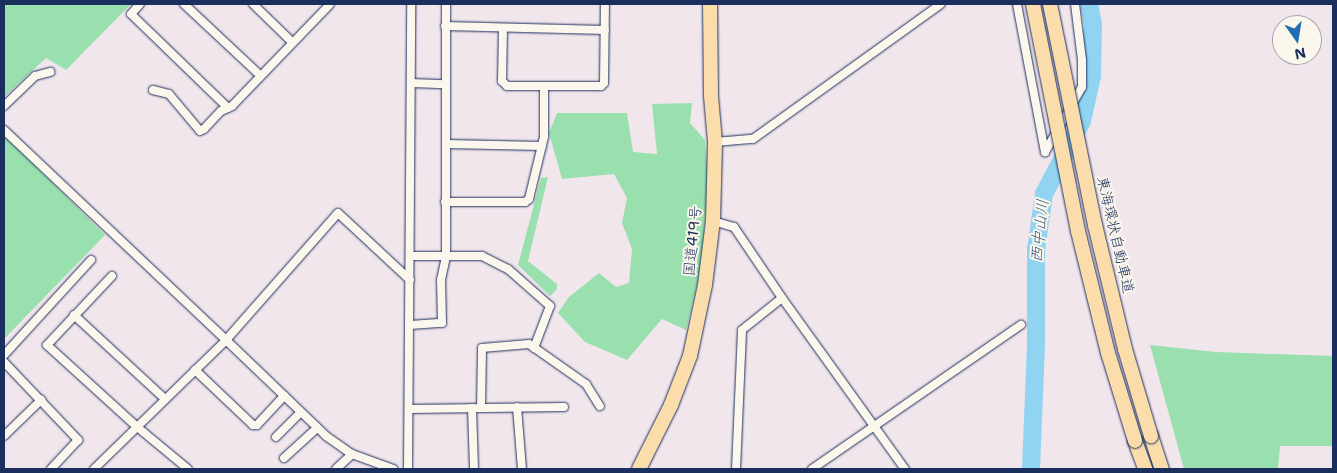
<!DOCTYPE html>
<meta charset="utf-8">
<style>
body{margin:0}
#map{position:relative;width:1337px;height:473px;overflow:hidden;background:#f1e6ec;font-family:"Shantell Sans","Klee One",sans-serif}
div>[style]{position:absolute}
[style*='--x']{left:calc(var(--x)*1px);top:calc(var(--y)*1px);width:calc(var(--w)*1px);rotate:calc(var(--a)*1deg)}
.green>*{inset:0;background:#9ae0ae}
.river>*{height:18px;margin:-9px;padding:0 9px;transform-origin:9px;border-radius:9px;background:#90d4f2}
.roads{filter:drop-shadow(0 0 1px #1b2f5e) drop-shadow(0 0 1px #1b2f5e)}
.street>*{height:8px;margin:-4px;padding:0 4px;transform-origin:4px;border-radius:4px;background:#fbf7ec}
.highway>*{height:14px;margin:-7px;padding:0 7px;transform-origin:7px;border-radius:7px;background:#fbddab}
.bridges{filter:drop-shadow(0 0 1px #1b2f5e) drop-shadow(0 0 1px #1b2f5e)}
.highway-bridge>*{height:14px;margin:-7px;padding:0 7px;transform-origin:7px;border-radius:7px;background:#fbddab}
span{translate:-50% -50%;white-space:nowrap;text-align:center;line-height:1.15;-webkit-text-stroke:4px #fbf7ec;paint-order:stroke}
.street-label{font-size:15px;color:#1b2f5e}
.water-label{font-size:16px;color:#385883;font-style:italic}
.frame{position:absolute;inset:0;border:5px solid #1b2f5e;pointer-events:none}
.north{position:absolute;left:1272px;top:15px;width:50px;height:50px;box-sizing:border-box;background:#fbf7ec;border:1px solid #a1a7b3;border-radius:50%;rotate:167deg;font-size:14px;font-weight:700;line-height:20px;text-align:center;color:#1b2f5e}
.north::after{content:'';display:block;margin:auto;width:18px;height:22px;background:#1f6fb2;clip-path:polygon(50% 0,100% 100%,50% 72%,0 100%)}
</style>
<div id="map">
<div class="green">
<div style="clip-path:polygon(4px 4px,131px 4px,66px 70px,46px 58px,4px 97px)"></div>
<div style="clip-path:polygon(692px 103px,690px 123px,705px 140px,708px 184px,701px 269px,686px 330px,662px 319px,627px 360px,585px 342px,558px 313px,569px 297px,599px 273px,616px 287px,629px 283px,632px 249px,622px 223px,627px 198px,614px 174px,562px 179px,549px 133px,557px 113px,627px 113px,633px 152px,657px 154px,652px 104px)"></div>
<div style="clip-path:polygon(4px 135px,105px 235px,5px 338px,4px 337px)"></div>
<div style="clip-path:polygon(548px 177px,528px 261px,557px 284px,557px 289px,550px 296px,518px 265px,541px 178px)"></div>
<div style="clip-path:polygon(1150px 345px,1216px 352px,1333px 356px,1333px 446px,1280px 446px,1278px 469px,1184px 469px)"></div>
</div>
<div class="river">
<div style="--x:1031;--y:469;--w:126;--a:-87.7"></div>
<div style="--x:1036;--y:343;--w:93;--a:-90"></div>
<div style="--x:1036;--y:250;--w:57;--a:-81.9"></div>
<div style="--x:1044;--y:194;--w:82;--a:-62.5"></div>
<div style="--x:1082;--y:121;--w:46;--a:-77.5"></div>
<div style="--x:1092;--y:76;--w:52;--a:-88.9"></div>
<div style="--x:1093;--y:24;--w:20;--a:-101"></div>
</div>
<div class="roads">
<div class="street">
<div style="--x:140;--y:4;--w:13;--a:132"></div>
<div style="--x:131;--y:14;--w:135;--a:44.1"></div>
<div style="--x:184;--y:4;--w:104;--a:43.1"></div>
<div style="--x:253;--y:4;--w:54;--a:44.3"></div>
<div style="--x:1017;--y:4;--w:151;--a:79.3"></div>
<div style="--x:445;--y:26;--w:160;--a:1.4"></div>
<div style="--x:503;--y:29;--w:52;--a:91.1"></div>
<div style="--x:502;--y:81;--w:7;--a:45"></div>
<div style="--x:507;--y:86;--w:94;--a:0"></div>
<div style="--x:601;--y:86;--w:4;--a:-45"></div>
<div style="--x:604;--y:83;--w:79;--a:-89.3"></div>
<div style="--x:411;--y:83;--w:34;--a:2"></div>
<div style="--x:153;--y:90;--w:16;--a:14"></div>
<div style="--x:169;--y:94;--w:48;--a:50"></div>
<div style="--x:200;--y:131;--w:4;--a:-27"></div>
<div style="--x:204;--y:129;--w:25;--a:-47"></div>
<div style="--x:221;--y:111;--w:12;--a:-24"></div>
<div style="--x:232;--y:106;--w:141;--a:-46.1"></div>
<div style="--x:4;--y:106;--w:43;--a:-44.1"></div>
<div style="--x:35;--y:76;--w:16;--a:-15"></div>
<div style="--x:4;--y:130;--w:306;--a:43.4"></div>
<div style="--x:226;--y:340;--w:139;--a:43.8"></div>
<div style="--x:326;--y:436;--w:32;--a:35"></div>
<div style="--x:715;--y:142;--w:38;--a:-5"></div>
<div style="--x:753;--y:139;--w:231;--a:-35.7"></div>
<div style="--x:446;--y:144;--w:96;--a:1.2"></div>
<div style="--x:1045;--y:152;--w:75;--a:-60.4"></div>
<div style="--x:1082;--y:87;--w:27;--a:-90"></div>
<div style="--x:1082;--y:60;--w:56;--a:-97.1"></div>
<div style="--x:445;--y:202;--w:80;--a:0"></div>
<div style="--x:525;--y:202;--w:5;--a:-37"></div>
<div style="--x:529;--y:199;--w:64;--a:-76.4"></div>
<div style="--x:544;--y:137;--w:50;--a:-90"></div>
<div style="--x:713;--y:221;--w:22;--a:16"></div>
<div style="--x:734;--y:227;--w:86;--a:55.9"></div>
<div style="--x:782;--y:298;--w:211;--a:54.3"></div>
<div style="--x:410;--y:256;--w:72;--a:0"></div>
<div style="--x:482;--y:256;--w:29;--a:27"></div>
<div style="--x:508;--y:269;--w:56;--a:41.4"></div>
<div style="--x:550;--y:306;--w:45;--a:110.9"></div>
<div style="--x:112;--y:276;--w:95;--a:133.3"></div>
<div style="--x:47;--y:345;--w:120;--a:42.3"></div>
<div style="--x:136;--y:426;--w:67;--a:39.6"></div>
<div style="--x:74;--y:315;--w:124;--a:42.7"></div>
<div style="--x:410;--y:325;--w:32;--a:-4"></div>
<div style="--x:442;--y:323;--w:43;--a:-91.3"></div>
<div style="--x:441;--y:280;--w:25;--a:-78"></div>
<div style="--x:446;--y:256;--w:252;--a:-90"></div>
<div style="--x:4;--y:355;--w:129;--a:-47.5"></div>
<div style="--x:4;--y:362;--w:108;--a:46.5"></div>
<div style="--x:78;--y:440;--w:40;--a:133"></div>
<div style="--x:195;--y:370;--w:80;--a:43.5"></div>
<div style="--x:253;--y:425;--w:4;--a:0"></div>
<div style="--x:257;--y:425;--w:40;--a:-47"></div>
<div style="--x:517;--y:407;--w:62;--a:85.4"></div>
<div style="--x:472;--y:408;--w:61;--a:88.1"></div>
<div style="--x:481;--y:408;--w:60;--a:-89"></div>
<div style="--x:482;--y:348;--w:47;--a:-4.9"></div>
<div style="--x:529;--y:344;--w:70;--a:35.1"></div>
<div style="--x:586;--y:384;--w:26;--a:58"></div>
<div style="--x:409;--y:409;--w:155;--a:-0.7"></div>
<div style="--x:4;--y:436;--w:52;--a:-44.2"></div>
<div style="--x:276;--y:437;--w:35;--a:-45"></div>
<div style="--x:284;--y:458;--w:45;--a:-42.3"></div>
<div style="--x:94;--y:469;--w:185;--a:-44.3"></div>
<div style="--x:226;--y:340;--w:169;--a:-48.6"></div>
<div style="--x:338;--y:213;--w:98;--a:42.9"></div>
<div style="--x:336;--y:469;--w:22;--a:-43"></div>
<div style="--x:352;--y:454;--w:44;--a:20.1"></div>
<div style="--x:408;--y:469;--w:465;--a:-89.6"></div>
<div style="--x:736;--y:469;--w:139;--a:-87.5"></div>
<div style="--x:742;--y:330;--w:51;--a:-38.7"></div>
<div style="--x:812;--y:469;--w:254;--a:-34.6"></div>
</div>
<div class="highway">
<div style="--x:1151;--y:436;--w:35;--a:72"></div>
<div style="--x:1135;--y:441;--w:30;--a:70"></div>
<div style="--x:639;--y:469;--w:72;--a:-63.4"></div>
<div style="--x:671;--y:405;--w:53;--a:-68.8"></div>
<div style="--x:690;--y:356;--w:73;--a:-78.1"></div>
<div style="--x:705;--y:285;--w:64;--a:-82.9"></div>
<div style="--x:713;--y:221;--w:79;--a:-88.5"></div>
<div style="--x:715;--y:142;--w:46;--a:-95"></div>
<div style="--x:711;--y:96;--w:92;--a:-90.6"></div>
</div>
</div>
<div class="bridges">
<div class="highway-bridge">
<div style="--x:1033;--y:4;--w:231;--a:78.8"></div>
<div style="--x:1078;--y:231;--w:126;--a:76.2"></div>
<div style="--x:1108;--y:353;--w:92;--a:72.9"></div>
<div style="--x:1050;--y:4;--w:226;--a:78.5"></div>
<div style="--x:1095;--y:225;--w:128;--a:76.4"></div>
<div style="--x:1125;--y:349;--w:91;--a:73.4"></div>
</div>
</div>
<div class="street-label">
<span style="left:1115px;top:235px;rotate:77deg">東海環状自動車道</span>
<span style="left:693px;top:241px;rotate:-84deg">国道419号</span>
</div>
<div class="water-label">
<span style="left:1040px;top:231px;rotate:-84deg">西中山川</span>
</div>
<div class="frame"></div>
<div class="north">N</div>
</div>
